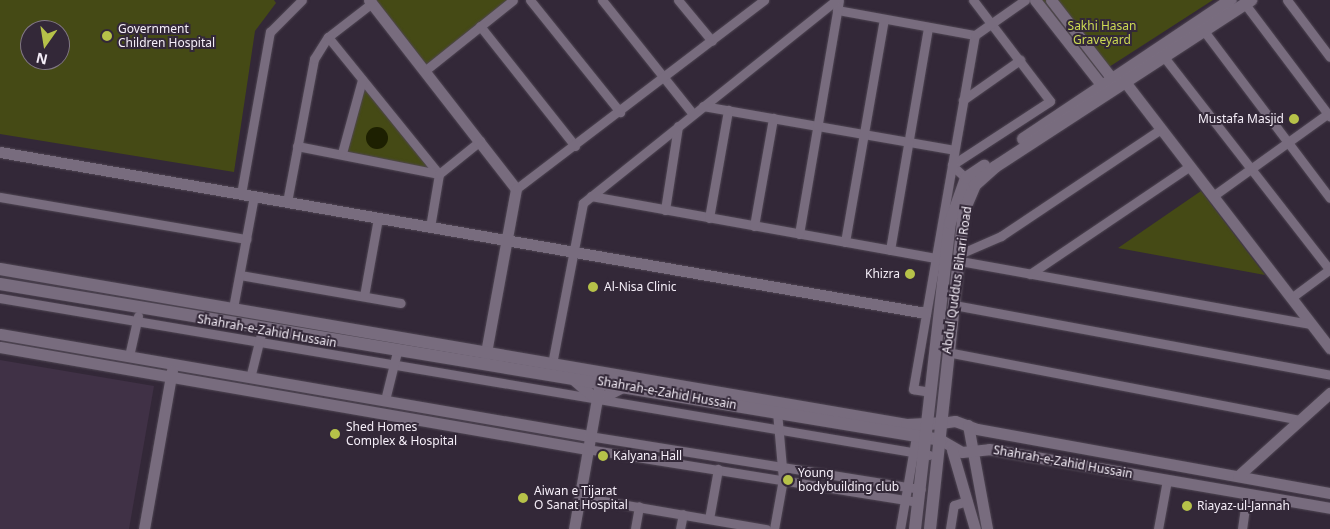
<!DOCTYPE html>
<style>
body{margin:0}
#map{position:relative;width:1330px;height:529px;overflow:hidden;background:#332838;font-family:"Noto Sans",sans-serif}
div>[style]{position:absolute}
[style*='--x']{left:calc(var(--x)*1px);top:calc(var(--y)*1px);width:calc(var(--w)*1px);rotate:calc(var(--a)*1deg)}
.built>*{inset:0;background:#403146}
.green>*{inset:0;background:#454a15}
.water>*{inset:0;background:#1d2001}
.round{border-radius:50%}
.roads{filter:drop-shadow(0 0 1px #4f4653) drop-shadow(0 0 1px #4f4653)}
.minor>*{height:9px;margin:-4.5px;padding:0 4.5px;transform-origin:4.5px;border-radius:4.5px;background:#786c7e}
.tertiary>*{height:11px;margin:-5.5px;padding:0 5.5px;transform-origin:5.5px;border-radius:5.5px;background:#786c7e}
.secondary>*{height:12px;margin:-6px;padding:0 6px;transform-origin:6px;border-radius:6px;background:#786c7e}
.dots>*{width:14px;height:14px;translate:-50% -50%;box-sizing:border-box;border:2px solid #332838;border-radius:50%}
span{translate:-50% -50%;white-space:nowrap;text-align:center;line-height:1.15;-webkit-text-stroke:4px #332838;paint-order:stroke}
.park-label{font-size:12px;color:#ccda53}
.poi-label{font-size:12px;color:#f5eef8}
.left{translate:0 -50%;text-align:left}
.right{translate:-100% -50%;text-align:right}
.street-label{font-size:12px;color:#f5eef8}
.north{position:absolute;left:20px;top:20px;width:50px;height:50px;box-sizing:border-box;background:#332838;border:1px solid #817785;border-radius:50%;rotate:193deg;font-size:14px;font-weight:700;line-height:20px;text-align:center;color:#f5eef8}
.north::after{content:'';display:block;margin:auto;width:18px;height:22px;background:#b6c249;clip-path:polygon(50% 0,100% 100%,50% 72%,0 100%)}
</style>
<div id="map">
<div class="built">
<div style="clip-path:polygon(0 360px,154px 386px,129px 529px,0 529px)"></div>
</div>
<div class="green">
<div style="clip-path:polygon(evenodd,0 0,274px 0,276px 3px,255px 31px,234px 172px,0 134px,0 0,30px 30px,60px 30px,60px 60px,30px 60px,30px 30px)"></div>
<div style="clip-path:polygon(368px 0,514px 0,427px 69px)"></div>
<div style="clip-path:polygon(1035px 0,1213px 0,1095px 76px)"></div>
<div style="clip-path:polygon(362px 80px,439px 174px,342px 153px)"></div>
<div style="clip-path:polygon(1201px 191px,1265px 275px,1118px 248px)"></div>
</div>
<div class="water">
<div class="round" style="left:366px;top:127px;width:22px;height:22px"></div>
</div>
<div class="roads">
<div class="minor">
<div style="--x:530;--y:0;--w:144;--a:51.2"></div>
<div style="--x:602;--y:0;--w:146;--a:51.4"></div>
<div style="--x:678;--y:0;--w:53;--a:50.3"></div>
<div style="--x:1287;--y:0;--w:71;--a:53"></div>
<div style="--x:1245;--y:4;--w:141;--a:53"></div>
<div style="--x:837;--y:10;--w:140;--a:10.3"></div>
<div style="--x:480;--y:26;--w:153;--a:51.6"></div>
<div style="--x:1204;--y:31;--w:209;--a:53"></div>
<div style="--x:328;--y:37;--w:176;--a:51"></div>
<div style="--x:439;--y:174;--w:54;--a:99.6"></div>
<div style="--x:1164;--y:57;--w:270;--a:52.1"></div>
<div style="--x:427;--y:69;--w:110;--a:-38.7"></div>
<div style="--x:963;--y:100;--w:70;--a:-35.1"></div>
<div style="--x:703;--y:106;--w:255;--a:9.9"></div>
<div style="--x:297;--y:146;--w:145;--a:11.2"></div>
<div style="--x:439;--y:174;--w:53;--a:-38.8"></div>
<div style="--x:342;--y:153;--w:76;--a:-74.7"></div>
<div style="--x:970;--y:182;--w:25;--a:-137"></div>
<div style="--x:952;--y:165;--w:117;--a:-33.1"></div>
<div style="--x:1050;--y:101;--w:127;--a:-127.3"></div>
<div style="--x:516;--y:189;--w:312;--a:-37.3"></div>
<div style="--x:241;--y:194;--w:165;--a:-79.9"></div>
<div style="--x:270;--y:32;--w:45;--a:-45"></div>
<div style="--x:591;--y:196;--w:350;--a:10.2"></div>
<div style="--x:1213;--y:196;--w:140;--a:-35.7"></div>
<div style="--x:0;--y:197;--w:250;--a:9.7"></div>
<div style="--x:287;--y:202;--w:146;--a:-79.3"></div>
<div style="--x:314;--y:59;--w:26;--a:-58"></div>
<div style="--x:328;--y:37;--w:56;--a:-37.7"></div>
<div style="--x:665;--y:210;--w:85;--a:-81.2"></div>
<div style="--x:709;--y:218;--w:110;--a:-80"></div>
<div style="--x:754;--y:226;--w:110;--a:-80"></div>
<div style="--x:799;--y:234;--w:237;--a:-80.3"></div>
<div style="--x:845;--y:242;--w:226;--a:-80.1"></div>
<div style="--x:890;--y:250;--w:226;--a:-80.3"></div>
<div style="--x:962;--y:253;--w:43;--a:-23.6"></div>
<div style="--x:1001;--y:236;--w:192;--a:-33.8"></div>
<div style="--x:960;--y:261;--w:355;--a:10.2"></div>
<div style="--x:1030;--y:274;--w:193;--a:-34"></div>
<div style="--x:240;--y:275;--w:163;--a:9.9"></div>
<div style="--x:364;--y:296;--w:79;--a:-79.8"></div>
<div style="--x:0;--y:298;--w:942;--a:9.59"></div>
<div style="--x:1291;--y:298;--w:49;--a:-36.6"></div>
<div style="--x:954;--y:305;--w:382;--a:10.5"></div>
<div style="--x:233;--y:308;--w:114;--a:-79.4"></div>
<div style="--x:947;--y:352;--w:359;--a:10.9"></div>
<div style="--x:129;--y:356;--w:41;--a:-77.3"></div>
<div style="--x:552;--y:364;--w:164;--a:-79.1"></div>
<div style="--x:583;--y:203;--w:324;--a:-38.7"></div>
<div style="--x:250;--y:378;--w:49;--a:-76"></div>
<div style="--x:931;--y:392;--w:18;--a:-171"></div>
<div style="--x:913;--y:389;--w:359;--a:-80.1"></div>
<div style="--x:975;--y:35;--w:61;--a:-35"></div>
<div style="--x:385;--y:400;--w:49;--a:-76"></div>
<div style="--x:589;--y:436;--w:336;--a:9.1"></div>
<div style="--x:587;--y:449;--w:336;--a:9.1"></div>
<div style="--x:580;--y:497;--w:189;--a:9.8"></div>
<div style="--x:709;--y:519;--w:51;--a:-79.8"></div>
<div style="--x:635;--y:529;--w:23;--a:-80"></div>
<div style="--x:680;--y:529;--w:15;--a:-79"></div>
<div style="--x:774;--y:529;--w:51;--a:-79.8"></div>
<div style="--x:783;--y:479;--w:67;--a:-95.1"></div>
<div style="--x:900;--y:529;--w:99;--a:-80.2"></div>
<div style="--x:950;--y:529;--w:24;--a:-81"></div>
<div style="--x:954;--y:505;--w:14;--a:-17"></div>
<div style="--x:1158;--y:529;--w:50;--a:-79.6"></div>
<div style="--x:1242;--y:529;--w:35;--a:-82"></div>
</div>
<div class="tertiary">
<div style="--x:369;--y:0;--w:239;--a:52.1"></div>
<div style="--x:516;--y:189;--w:167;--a:100.4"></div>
<div style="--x:1035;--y:0;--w:117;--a:52"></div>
<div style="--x:1051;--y:0;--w:108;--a:52.2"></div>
<div style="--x:1125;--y:82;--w:336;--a:52.4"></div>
<div style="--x:0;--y:152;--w:939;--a:9.87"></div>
<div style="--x:0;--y:334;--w:598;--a:9.82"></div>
<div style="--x:0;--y:347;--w:596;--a:9.86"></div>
<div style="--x:574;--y:380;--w:30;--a:41"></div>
<div style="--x:597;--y:400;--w:31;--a:-27"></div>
<div style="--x:941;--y:423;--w:14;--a:-8"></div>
<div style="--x:955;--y:421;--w:23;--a:20"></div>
<div style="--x:977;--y:429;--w:359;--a:10.3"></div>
<div style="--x:968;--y:425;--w:106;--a:79.6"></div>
<div style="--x:941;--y:440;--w:24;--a:30"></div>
<div style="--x:962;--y:452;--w:27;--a:-6"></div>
<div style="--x:989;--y:449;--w:346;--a:9.8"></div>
<div style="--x:952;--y:450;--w:82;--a:73.8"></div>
<div style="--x:1238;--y:476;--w:124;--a:-42.1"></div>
<div style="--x:144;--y:529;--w:161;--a:-80"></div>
<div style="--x:574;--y:529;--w:149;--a:-80"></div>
</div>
<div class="secondary">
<div style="--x:1023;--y:139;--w:250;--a:-33.8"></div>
<div style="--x:0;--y:269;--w:920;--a:9.76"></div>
<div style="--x:907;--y:425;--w:34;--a:-3"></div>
<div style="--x:0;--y:284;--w:954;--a:9.41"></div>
<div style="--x:915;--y:529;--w:308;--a:-83.5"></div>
<div style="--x:950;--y:223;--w:48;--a:-70.4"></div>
<div style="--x:966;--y:178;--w:22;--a:-34"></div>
<div style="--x:930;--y:529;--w:320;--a:-83.9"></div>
<div style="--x:964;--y:211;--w:28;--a:-67"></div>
<div style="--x:975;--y:185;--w:27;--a:-42"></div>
<div style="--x:995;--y:167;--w:306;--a:-33.1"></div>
</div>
</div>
<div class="dots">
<div style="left:107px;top:36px;background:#b6c249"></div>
<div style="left:1294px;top:119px;background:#b6c249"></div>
<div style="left:910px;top:274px;background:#b6c249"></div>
<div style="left:593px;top:287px;background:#b6c249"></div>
<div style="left:335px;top:434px;background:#b6c249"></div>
<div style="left:603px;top:456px;background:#b6c249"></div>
<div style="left:788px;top:480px;background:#b6c249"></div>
<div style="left:523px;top:498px;background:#b6c249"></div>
<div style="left:1187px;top:506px;background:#b6c249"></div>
</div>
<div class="park-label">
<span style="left:1102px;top:33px">Sakhi Hasan<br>Graveyard</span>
</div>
<div class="poi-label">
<span class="left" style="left:118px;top:36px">Government<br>Children Hospital</span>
<span class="right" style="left:1284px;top:119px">Mustafa Masjid</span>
<span class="right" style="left:900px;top:274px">Khizra</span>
<span class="left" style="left:604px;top:287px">Al-Nisa Clinic</span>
<span class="left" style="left:346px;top:434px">Shed Homes<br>Complex &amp; Hospital</span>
<span class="left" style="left:613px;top:456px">Kalyana Hall</span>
<span class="left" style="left:798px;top:480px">Young<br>bodybuilding club</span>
<span class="left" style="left:534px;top:498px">Aiwan e Tijarat<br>O Sanat Hospital</span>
<span class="left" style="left:1197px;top:506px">Riayaz-ul-Jannah</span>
</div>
<div class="street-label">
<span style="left:957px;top:280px;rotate:-82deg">Abdul Quddus Bihari Road</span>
<span style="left:267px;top:331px;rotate:10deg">Shahrah-e-Zahid Hussain</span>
<span style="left:667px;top:393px;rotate:10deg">Shahrah-e-Zahid Hussain</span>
<span style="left:1063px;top:462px;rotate:10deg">Shahrah-e-Zahid Hussain</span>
</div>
<div class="north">N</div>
</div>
